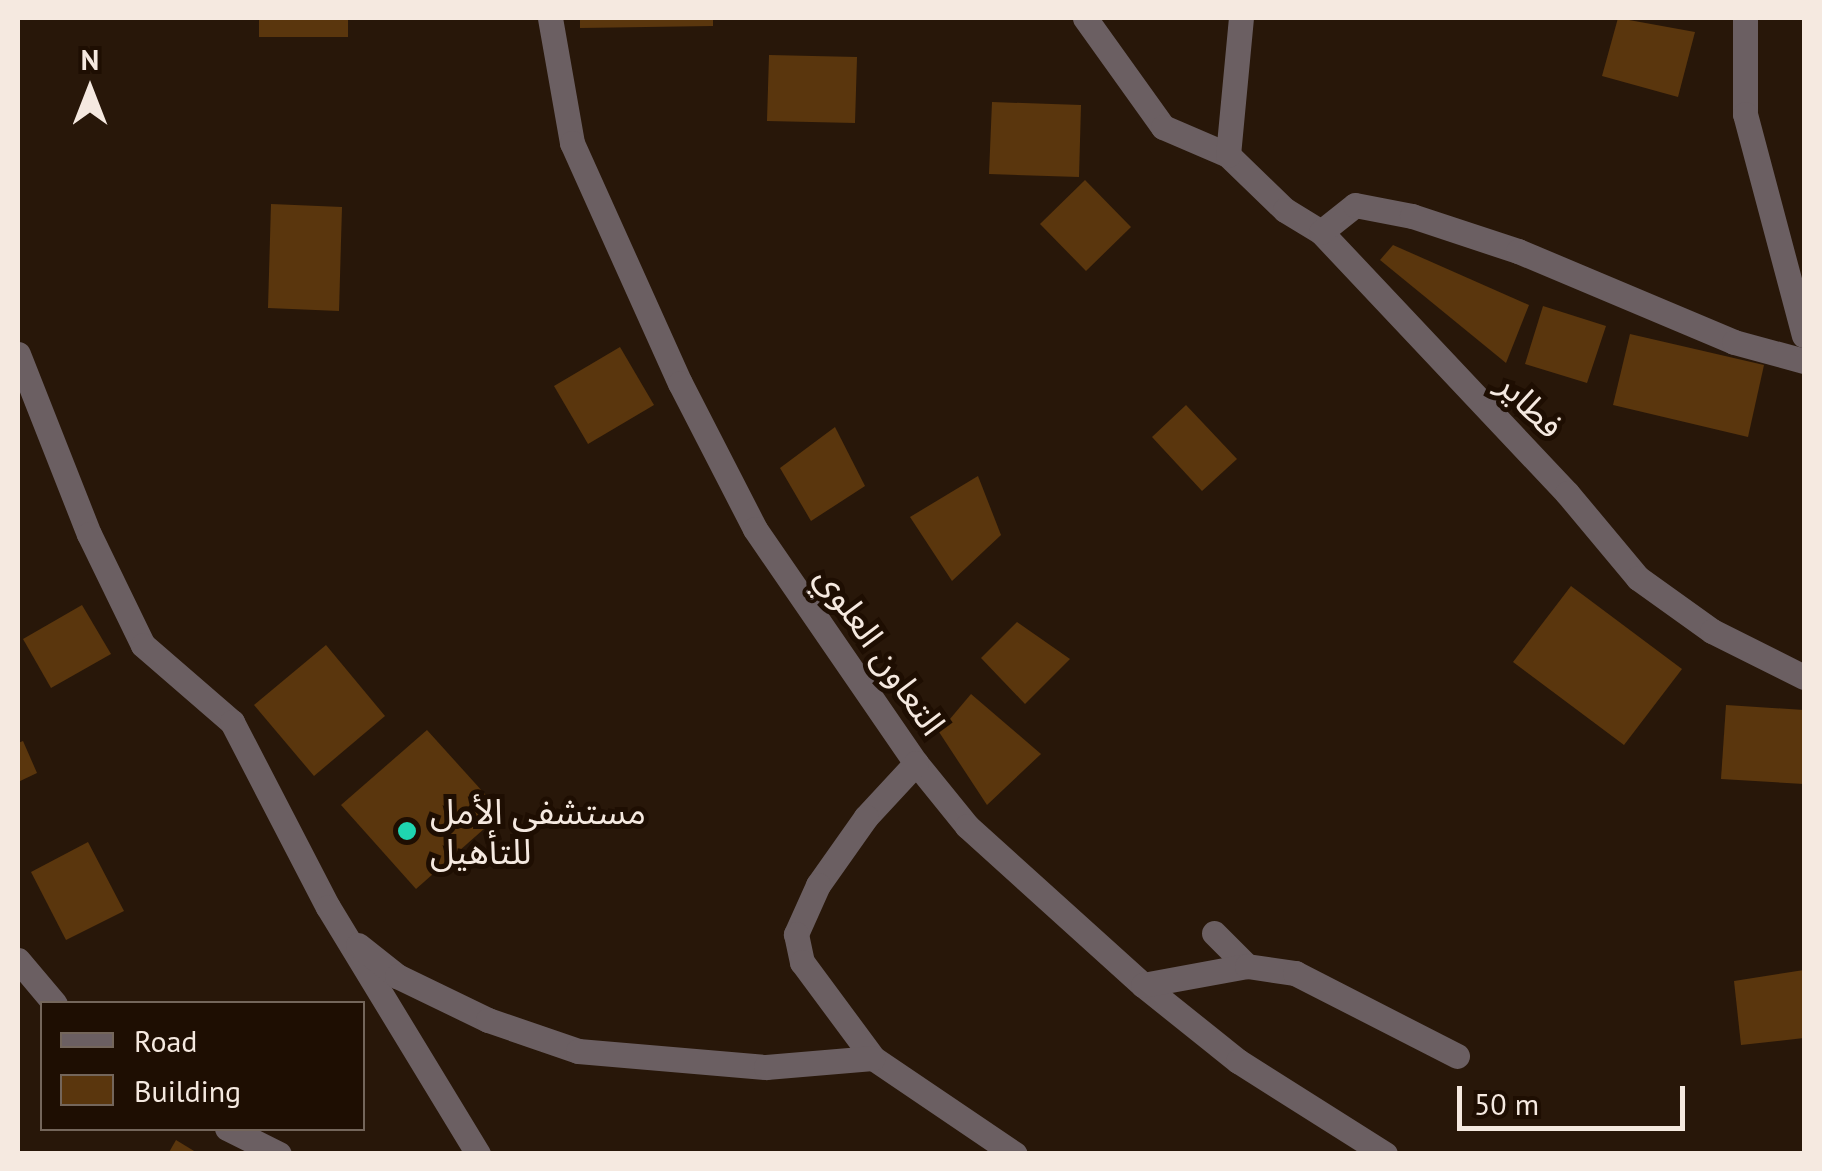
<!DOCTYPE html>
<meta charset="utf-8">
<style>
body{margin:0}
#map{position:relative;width:1822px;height:1171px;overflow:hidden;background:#281709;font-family:"PT Sans","Noto Sans Arabic",sans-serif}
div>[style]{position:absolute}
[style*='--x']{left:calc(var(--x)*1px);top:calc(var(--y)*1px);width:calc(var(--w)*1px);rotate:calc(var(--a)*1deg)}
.building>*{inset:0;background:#5a360d}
.minor>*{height:25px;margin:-12.5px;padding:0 12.5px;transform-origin:12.5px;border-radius:12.5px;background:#6b5f62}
.dots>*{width:28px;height:28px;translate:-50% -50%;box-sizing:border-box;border:5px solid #1e0e02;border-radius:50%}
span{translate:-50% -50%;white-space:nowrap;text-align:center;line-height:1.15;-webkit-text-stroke:10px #1e0e02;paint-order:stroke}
.street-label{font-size:35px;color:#f5e9e0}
.poi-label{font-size:35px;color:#f5e9e0}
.left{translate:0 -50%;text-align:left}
.frame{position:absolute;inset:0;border:20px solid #f5e9e0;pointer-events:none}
.legend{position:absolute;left:40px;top:1001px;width:325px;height:130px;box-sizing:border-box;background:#1e0e02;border:2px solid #74665b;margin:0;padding:12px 18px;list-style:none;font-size:30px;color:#f5e9e0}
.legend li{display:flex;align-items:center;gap:20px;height:50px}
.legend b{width:50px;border:2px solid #74665b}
.north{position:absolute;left:40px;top:40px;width:100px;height:100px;-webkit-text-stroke:8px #1e0e02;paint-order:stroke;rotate:0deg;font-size:28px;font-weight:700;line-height:40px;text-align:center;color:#f5e9e0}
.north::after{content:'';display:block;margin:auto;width:35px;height:45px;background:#f5e9e0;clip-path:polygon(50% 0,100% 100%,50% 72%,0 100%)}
.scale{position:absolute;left:1457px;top:1086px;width:228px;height:45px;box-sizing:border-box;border:5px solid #f5e9e0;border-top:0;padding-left:12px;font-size:30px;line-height:35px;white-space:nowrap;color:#f5e9e0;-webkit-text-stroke:8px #1e0e02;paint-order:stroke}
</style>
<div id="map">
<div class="building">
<div style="clip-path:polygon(259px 18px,348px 18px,348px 37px,259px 37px)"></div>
<div style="clip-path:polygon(580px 18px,713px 18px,713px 26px,580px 28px)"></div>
<div style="clip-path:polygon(1618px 18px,1695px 32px,1678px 97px,1602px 76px)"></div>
<div style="clip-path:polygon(769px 55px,857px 57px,855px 123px,767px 121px)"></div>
<div style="clip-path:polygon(992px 102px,1081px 105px,1079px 177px,989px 174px)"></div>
<div style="clip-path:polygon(1085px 180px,1131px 227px,1086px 271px,1040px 224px)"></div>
<div style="clip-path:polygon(271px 204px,342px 207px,339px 311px,268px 308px)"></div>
<div style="clip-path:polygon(1393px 245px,1529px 305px,1506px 363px,1380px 260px)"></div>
<div style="clip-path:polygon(1543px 306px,1606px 326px,1587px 383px,1525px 364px)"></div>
<div style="clip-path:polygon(1630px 334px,1764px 365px,1748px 437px,1613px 405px)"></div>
<div style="clip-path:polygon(620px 347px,654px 405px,588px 444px,554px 386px)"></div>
<div style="clip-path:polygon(1186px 405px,1237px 459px,1202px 491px,1152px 437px)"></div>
<div style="clip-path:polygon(835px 427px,865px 486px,811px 521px,780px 468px)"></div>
<div style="clip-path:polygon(978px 476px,1001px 535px,952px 581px,910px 517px)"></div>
<div style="clip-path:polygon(1571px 586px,1682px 669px,1624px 745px,1513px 662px)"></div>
<div style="clip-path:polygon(82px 605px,111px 654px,51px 688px,23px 639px)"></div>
<div style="clip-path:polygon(1017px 622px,1070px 659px,1025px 704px,981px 658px)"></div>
<div style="clip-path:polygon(326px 645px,385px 716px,314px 776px,254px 705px)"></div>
<div style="clip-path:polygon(971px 694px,1041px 754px,987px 805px,939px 732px)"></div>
<div style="clip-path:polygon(1726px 705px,1804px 710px,1804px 784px,1721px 779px)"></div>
<div style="clip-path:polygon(427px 730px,502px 813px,416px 889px,341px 805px)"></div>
<div style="clip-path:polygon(23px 741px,37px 773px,18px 782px,18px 743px)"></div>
<div style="clip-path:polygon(88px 842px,124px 911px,66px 940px,31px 872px)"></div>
<div style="clip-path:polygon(1804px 970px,1804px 1038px,1741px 1045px,1734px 981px)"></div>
<div style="clip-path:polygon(176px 1140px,199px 1154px,168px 1154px)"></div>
</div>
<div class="minor">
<div style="--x:550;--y:18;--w:127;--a:80"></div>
<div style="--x:572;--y:143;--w:263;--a:65.8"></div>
<div style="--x:680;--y:383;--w:164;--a:62.8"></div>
<div style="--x:755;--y:529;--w:284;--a:55.5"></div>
<div style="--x:916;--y:763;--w:81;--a:51"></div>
<div style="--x:967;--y:826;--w:237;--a:42.1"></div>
<div style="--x:1143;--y:985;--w:122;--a:38.7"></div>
<div style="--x:1238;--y:1061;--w:174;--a:32.3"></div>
<div style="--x:1085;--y:18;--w:134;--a:54.4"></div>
<div style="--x:1163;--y:127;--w:71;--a:23.3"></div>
<div style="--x:1228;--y:155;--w:79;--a:44"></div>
<div style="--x:1285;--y:210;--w:42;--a:31.4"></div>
<div style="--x:1321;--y:232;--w:359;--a:46.7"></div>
<div style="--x:1567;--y:493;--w:111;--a:50.1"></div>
<div style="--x:1638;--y:578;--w:91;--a:35.6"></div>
<div style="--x:1712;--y:631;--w:103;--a:26.6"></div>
<div style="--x:1745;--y:18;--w:96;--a:90"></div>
<div style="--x:1745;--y:114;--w:229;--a:75.1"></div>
<div style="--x:1228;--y:155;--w:138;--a:-84.6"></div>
<div style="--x:1321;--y:232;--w:43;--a:-38.5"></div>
<div style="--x:1355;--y:205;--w:58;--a:10.9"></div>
<div style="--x:1412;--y:216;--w:112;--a:18.3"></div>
<div style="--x:1518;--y:251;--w:234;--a:22.8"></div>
<div style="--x:1734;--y:342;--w:73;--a:15.2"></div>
<div style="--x:18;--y:354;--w:193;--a:68.5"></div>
<div style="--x:89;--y:534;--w:123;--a:64.1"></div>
<div style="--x:143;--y:645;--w:118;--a:40.9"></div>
<div style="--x:232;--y:722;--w:208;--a:62.6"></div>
<div style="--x:328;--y:907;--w:289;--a:58.7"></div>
<div style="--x:916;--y:763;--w:74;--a:132.8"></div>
<div style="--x:866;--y:817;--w:83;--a:125.2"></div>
<div style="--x:818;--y:885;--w:54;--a:114.2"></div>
<div style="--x:796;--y:934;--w:29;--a:78"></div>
<div style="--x:802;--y:962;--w:119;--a:53.5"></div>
<div style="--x:873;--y:1058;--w:171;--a:34.1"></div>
<div style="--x:1214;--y:933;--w:47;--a:45"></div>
<div style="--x:358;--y:945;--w:50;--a:38.5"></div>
<div style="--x:397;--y:976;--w:101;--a:25.8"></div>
<div style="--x:488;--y:1020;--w:95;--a:19"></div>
<div style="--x:578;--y:1051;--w:189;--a:4.9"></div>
<div style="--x:766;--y:1067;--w:107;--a:-4.8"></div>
<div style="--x:18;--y:960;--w:57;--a:49.9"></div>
<div style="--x:1143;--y:985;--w:106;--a:-10.4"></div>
<div style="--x:1247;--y:966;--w:49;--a:8.3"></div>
<div style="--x:1295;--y:973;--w:182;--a:27.1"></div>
<div style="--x:227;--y:1128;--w:58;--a:26.6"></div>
</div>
<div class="dots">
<div style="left:407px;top:831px;background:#1fd5b0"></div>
</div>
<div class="street-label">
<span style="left:1531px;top:405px;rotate:45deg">فطاير</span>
<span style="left:881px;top:650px;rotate:55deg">التعاون العلوي</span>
</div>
<div class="poi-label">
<span class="left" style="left:430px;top:831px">مستشفى الأمل<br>للتأهيل</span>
</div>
<div class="frame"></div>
<ul class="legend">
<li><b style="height:12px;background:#6b5f62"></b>Road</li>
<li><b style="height:28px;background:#5a360d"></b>Building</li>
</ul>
<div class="north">N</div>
<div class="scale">50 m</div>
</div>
